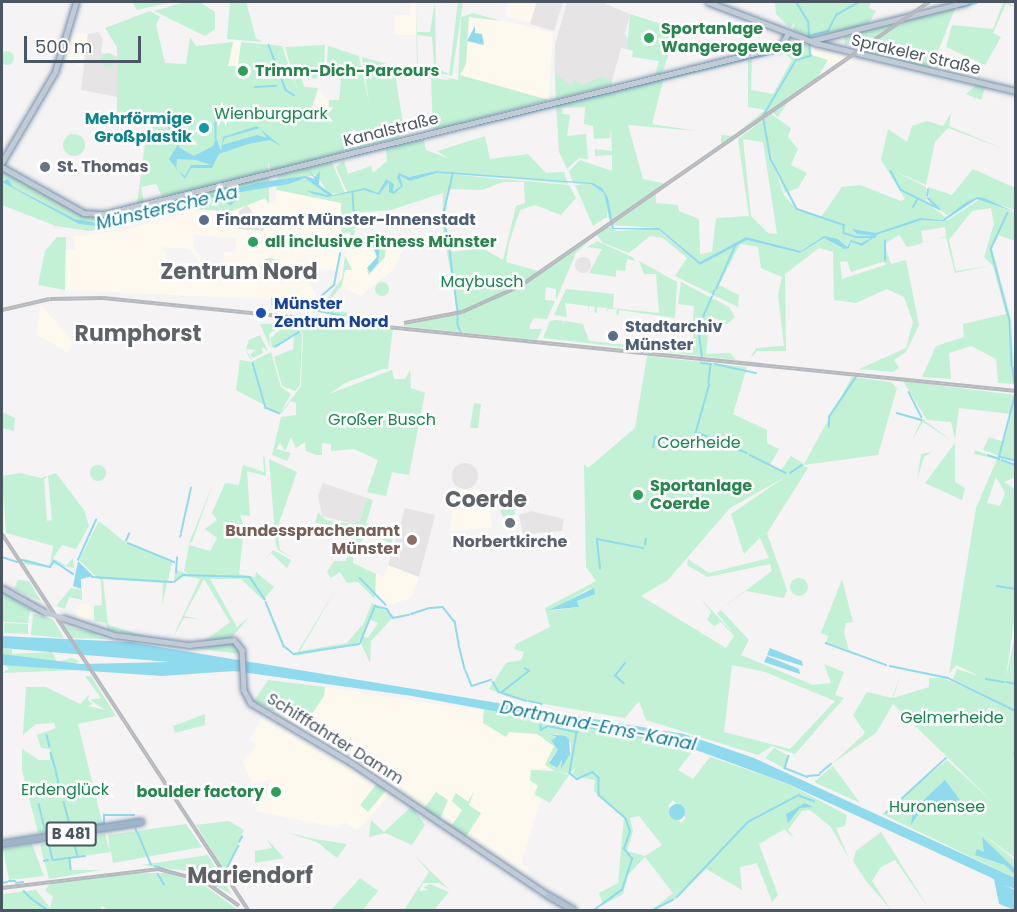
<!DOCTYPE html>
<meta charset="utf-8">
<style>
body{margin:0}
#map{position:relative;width:1017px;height:912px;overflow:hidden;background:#f5f3f3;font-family:Poppins,sans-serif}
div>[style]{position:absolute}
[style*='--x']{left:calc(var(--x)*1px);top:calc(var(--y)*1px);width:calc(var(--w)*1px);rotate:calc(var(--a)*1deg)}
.commercial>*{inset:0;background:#fdf9ef}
.round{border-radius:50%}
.education>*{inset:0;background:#e6e4e5}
.green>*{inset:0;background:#c3f1d5}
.water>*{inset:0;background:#90daee}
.stream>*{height:1.5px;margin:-0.75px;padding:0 0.75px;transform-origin:0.75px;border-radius:0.75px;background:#90daee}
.canal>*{height:3px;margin:-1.5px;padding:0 1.5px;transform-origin:1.5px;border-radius:1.5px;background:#90daee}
.roads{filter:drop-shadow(0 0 2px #7690ad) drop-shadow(0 0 2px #7690ad)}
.secondary>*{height:4.5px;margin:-2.25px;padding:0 2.25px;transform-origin:2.25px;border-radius:2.25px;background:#c1cbd6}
.primary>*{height:6px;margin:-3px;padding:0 3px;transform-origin:3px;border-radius:3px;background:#b3c2d1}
.trunk>*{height:6px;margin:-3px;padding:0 3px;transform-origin:3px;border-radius:3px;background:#9fb4c9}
.rail>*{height:4px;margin-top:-2px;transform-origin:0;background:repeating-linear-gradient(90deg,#fff 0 4.5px,#b5b8bd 0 9px);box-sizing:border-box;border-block:2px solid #b5b8bd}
.secondary-bridge>*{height:4.5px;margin:-2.25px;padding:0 2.25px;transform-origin:2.25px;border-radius:2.25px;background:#c1cbd6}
.dots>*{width:16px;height:16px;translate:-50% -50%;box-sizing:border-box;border:3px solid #fff;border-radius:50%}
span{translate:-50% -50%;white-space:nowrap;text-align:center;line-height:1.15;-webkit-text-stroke:5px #fff;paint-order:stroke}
.shield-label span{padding:2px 4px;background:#fff;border:2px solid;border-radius:4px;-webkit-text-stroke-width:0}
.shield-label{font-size:15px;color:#4a5661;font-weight:700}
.leisure-label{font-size:16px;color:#27864d;font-weight:700}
.left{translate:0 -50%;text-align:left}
.right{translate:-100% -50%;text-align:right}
.street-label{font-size:16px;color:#4a5661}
.park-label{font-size:16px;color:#17864f}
.culture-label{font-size:16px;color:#0d838f;font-weight:700}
.worship-label{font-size:16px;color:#5b616d;font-weight:700}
.service-label{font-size:16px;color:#4e5e75;font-weight:700}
.transit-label{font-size:16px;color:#164399;font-weight:700}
.education-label{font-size:16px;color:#785e54;font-weight:700}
.water-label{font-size:18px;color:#0c7c9b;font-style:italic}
.district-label{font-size:22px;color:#5f6368;font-weight:700}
.frame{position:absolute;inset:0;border:3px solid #4a5661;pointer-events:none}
.scale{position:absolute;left:24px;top:36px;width:117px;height:27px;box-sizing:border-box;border:3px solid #4a5661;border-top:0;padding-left:8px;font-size:18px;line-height:21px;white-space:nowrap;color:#4a5661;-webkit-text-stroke:4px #fff;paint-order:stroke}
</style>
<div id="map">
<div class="commercial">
<div style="clip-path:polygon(410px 2px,416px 2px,417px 35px,395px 35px,395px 15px,410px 15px)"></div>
<div style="clip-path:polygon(508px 2px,536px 2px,530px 23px,505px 16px)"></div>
<div style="clip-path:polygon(473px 13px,553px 33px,549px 100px,459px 78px,463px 16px)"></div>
<div style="clip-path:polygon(73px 32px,88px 34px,82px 67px,63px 58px)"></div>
<div style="clip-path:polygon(233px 42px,241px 42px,238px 67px,228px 66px)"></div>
<div style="clip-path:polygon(809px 44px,853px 54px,853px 55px,836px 67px,812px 55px)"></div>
<div style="clip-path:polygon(318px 90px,329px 100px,328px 117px,314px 117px)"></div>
<div style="clip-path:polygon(evenodd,277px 190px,342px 203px,339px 271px,317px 269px,308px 281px,320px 302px,65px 290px,65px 250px,76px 249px,73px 237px,129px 229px,189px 210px,231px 212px,265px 199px,275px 204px,277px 190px,194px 235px,237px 238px,235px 253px,224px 252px,223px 271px,209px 269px,193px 246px,194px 235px,277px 190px,163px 247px,190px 249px,205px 271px,169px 268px,163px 247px)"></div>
<div style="clip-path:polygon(380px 234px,409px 237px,393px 270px,361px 296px,338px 286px,344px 254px)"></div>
<div style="clip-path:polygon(41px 305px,73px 342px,68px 353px,36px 334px)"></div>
<div style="clip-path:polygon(455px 490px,479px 490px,479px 510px,490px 510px,492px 528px,450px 531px)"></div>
<div style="clip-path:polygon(388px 565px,419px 577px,411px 598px,390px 605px,382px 601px,373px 586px,376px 574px,384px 577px)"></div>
<div class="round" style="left:76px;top:604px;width:16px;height:16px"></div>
<div style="clip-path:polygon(325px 687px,484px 711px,481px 717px,506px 737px,509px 732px,537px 734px,554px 746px,546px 768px,531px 770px,530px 780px,539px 786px,533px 796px,541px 800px,521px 863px,529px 868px,526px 876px,466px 837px,481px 814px,468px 805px,475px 792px,468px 801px,454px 792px,451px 802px,463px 810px,452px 825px,441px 818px,448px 800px,436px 792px,424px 809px,302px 731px)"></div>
<div style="clip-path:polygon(265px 713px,391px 793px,357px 831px,344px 822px,339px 828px,255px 811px,272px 780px,252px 783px,243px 762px,256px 745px,249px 740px)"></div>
</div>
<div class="education">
<div style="clip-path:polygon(537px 2px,563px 2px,554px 31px,530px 24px)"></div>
<div style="clip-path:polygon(567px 2px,601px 2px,630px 14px,625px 34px,629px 41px,627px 49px,621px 48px,611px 85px,556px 99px,555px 45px)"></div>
<div style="clip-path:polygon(98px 32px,103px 39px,101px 53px,117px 56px,117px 97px,81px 90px,88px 34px)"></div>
<div style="clip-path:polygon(247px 205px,264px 227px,264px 231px,238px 229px,239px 211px)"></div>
<div class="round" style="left:575px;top:257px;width:16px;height:16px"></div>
<div class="round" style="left:452px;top:463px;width:26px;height:26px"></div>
<div style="clip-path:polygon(323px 483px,367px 498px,360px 520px,353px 524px,322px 516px,318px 496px)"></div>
<div style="clip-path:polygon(405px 508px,435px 515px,419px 577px,388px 565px)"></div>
<div style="clip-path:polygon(531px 511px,564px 519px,562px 531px,523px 534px,519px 515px)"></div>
</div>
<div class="green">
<div style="clip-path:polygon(132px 2px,173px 2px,137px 10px)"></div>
<div style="clip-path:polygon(185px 2px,200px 2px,215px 12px,215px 29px,205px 36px,154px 11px)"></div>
<div style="clip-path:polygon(230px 2px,246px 2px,256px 38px,263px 42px,227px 39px)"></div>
<div style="clip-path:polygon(evenodd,416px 2px,417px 32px,430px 32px,435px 2px,436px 66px,449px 75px,458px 2px,463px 2px,452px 76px,417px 68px,416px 2px,417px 35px,432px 37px,434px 65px,428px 70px,418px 67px,417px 35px)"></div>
<div style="clip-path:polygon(775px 2px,871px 2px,869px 8px,876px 11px,868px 25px,809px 38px,793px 30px,795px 22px,790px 28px,776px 14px)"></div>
<div style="clip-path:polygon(1003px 3px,1007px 2px,1015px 7px,1006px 4px,993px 33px,1001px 37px,985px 65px,946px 47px,952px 25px,993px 29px)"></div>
<div style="clip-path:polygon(956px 6px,931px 69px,860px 52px,913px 15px)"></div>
<div style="clip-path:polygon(150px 11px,160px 17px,156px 25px,165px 63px,186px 64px,190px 37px,196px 46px,233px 42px,228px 66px,238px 66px,241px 42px,282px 46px,298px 92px,285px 47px,325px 45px,324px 78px,302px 79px,304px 87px,318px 88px,312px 107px,316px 117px,328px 117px,329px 100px,339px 100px,341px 79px,326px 78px,328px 46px,359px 56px,369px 102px,362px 57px,394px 66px,403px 124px,399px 138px,271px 171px,268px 163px,268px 172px,163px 198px,156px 184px,141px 187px,144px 202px,137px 204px,148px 122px,149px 130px,157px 123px,143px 120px,117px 119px,117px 47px,105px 28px)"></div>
<div style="clip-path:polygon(473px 13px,502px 21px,469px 17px,466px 64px,460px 75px,549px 100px,433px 131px,431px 77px,446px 80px,451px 79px,430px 74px,458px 80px,461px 17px)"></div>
<div style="clip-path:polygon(630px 14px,677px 29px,662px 74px,655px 75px,659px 61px,632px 57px,633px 51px,627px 49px)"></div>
<div style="clip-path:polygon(908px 16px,858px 52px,879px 36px,845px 45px,844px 33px)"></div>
<div style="clip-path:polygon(evenodd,806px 43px,812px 55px,828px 60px,817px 78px,791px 97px,778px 117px,772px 112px,721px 146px,721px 135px,733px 136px,765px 110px,748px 107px,748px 60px,663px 81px,652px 124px,697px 131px,628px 125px,643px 179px,666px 184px,610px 223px,602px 188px,573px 183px,569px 171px,580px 160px,612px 171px,612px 155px,595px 156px,595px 149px,612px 151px,611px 127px,610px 138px,594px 139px,593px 126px,584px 124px,585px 107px,562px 108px,563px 114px,570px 115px,567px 136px,586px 134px,588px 159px,579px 158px,567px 169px,559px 152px,556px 102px,806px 43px,783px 52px,792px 60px,773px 94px,751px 90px,752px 59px,783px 52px)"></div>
<div style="clip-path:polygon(554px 48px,556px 74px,572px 87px,574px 79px,582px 85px,601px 77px,612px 80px,611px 85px,556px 99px)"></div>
<div class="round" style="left:0;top:51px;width:14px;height:14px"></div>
<div class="round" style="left:101px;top:53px;width:14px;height:14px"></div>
<div style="clip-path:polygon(979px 83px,986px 85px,981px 100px,966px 94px)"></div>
<div style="clip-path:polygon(evenodd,951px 113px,949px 126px,1004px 149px,948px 128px,935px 142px,926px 185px,892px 170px,926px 187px,926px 202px,945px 217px,941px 220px,920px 218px,876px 235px,857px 232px,876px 235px,861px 243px,851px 240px,847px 247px,824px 236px,801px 251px,746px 237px,700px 262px,659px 228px,611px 225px,656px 194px,656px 203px,678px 205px,679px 211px,699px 219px,700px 254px,712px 252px,716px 218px,749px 216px,738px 139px,771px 114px,791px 128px,788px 137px,798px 149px,791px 165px,807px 173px,798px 188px,785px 193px,765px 139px,784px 195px,798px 211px,821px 217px,842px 187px,860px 185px,901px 201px,905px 199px,881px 160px,888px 129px,907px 142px,912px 126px,927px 121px,943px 126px,951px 113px,743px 139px,763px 142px,777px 234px,768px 233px,751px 216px,743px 139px)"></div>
<div class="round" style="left:63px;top:134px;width:22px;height:22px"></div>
<div style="clip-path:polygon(485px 136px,490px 159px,528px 154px,546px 173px,564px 172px,568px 184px,436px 171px,409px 177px,399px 173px,401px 187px,393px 192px,394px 184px,386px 179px,378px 193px,347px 192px,336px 167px,344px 160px,348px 174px,371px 166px,373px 173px,387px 161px,386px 149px,373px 149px,416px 138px,424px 140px,426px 150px,448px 158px,437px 151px)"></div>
<div style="clip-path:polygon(evenodd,331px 160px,345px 193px,321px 194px,326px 196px,364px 190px,379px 195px,389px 182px,394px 194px,403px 186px,400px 176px,410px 181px,437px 173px,569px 185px,576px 198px,561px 215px,535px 205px,520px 210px,509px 243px,506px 262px,542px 272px,591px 239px,576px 253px,556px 300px,556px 289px,546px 287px,545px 300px,555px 301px,547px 319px,534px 318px,530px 324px,530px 329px,542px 329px,537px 340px,401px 326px,458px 314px,442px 225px,443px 193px,391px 210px,354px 213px,355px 242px,372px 234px,380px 234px,387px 237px,385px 257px,369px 275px,367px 271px,378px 263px,379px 235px,352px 248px,350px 232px,341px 234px,341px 203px,277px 190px,276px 184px,307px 178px,328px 193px,317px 175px,277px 182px,278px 175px,331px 160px,503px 182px,524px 182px,525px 203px,516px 206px,503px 260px,482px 248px,452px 252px,445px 226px,448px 189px,482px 190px,503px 182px)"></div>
<div style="clip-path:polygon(973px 169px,1015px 188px,1015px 210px,977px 197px,947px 215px,929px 202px,928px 187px,952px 195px)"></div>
<div style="clip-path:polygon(2px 171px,92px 216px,269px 177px,269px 204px,265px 198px,232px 211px,189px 209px,90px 231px,56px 226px,2px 205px)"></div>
<div style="clip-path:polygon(591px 184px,602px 190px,607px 201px,607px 217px,593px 226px,575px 185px)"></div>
<div style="clip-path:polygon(evenodd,980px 199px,1015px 213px,1015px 241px,999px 235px,992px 248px,1011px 319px,1015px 384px,998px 383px,996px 359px,971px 346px,949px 353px,951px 379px,922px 377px,936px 346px,964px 337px,963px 324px,1006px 314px,993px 266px,984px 257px,994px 224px,991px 208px,972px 211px,949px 240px,956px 271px,989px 266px,955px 273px,946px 237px,937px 239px,946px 236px,945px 227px,921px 231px,923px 242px,918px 245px,907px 247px,899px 235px,884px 244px,891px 264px,906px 260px,919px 325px,906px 352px,894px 360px,899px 368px,893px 372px,859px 369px,906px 348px,913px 322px,904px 297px,887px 289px,856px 303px,834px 300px,833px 252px,819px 248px,785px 274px,786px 351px,757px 351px,750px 359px,756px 348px,784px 346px,778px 295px,782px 277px,761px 268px,758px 247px,740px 244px,719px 285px,739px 295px,738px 307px,675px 276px,687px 258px,663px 238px,650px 236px,629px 253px,603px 243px,597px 235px,609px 226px,616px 231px,657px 229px,700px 265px,747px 240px,800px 253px,824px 238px,841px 248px,849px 248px,851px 242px,862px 246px,879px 234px,922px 220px,948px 220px,980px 199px,847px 261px,851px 272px,882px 262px,888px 264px,842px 279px,840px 262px,847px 261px)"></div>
<div style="clip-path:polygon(57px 237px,66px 237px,65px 290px,38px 285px,45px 251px)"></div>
<div style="clip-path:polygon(597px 241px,632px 257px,636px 261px,627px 259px,625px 271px,616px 270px,616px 277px,589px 273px,602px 249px,587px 247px)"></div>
<div style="clip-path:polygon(345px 255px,352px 270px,345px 270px,342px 285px,324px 307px,383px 322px,271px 305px,271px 297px,323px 305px,342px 278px)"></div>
<div class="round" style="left:261px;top:258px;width:18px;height:18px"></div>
<div style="clip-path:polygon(639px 261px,677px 282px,675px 318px,619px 310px,619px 314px,616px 315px,617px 309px,608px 309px,607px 312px,606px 314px,607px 308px,597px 307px,597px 313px,594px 312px,595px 307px,589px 306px,588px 313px,588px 306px,565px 303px,567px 317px,554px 315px,566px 289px,614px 294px,613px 308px,659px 313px,656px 274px,644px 274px)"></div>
<div style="clip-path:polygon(681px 282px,729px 307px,735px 317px,727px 324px,710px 316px,706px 354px,730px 353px,736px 360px,543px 338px,550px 321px,556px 320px,564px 321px,562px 328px,565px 321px,583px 324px,589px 341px,690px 351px,695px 326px,686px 320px,693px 320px,694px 306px,678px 304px)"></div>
<div class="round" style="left:375px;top:282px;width:14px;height:14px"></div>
<div style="clip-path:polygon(290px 318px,393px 328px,388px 369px,383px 369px,345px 383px,329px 394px,392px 370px,394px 379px,405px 379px,410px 370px,411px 388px,425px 393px,409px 475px,392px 472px,386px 496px,367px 492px,378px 460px,354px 449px,331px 451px,331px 444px,322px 443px,322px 455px,316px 455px,306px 451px,305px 442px,296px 448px,291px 437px,285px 451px,280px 443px,276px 449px,291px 453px,287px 461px,272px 455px,281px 417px,296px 415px,296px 403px,291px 401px,281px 414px,236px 390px,240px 360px,253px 362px,248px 355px,246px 349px,249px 340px,260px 335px,268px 351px,262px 347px,263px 353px,253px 358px,250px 354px,256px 350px,246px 349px,253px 361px,271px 352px,281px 387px,291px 394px,281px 412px,286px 406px,301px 386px,303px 334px,295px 324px,283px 324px,269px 334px,270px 347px,260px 324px,304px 323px)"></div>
<div style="clip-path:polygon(285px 325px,295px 326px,302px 334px,300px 385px,295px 391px,282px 386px,274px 357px,293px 349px,294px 335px,272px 348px,270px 339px)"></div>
<div style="clip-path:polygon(evenodd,647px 356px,747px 367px,733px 414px,767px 430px,767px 443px,779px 449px,770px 465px,781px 470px,791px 456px,804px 464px,852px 377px,891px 382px,897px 388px,878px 455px,803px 465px,808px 468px,767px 533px,787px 590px,784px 598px,746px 591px,719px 610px,772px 571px,770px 564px,707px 577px,687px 565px,688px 559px,709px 573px,769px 558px,760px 538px,744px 554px,731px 514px,785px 477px,730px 508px,668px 580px,641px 596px,726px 648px,734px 636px,721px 622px,714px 626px,707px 620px,711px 612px,701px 599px,735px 635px,717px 613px,721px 610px,749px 640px,741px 655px,813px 685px,831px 683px,824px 664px,844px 672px,835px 695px,844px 698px,795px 754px,772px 746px,758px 755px,646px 720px,639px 701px,625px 718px,515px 699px,489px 689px,506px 663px,521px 660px,524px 652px,514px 649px,516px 644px,550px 627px,545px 608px,596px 581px,586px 567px,584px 464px,588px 468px,635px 428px,647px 356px,592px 587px,577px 601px,579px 607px,550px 611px,592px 587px,647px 356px,732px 665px,765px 672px,835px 701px,790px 749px,724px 732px,732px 665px)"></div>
<div style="clip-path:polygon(903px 381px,1015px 395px,1015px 461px,983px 450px,989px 437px,1004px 442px,1011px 414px,959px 408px,955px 439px,951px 422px,927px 420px)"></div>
<div style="clip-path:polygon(474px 403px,481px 404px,478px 428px,470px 428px)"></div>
<div style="clip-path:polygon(2px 412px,15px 418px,14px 431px,2px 428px)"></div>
<div style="clip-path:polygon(896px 413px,923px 419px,952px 441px,923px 422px,912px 440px,921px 421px)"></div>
<div style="clip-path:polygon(955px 443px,955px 482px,965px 488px,962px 500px,925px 483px)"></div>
<div style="clip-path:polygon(evenodd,975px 450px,1016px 465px,1015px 477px,1004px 482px,1016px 490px,1015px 613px,1006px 677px,1015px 636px,1015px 858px,980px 832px,1015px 860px,1015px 878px,882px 814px,947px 760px,994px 803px,893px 704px,876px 733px,833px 763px,865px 733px,853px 715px,867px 692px,892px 698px,902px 672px,893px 698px,929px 687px,929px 678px,943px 678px,997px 701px,953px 679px,957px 669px,979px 676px,956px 665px,949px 674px,976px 508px,997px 459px,974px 454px,975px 450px,996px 477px,1005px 493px,1000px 506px,987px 503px,996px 477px)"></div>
<div style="clip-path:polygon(932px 452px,924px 457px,917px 480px,921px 454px)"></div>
<div style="clip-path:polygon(263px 456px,265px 458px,266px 476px,247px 471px,250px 516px,240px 515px,244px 527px,239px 574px,255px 577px,256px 572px,274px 587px,263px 600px,241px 579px,210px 579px,237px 627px,250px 616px,232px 637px,203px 642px,230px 622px,204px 579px,184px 616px,200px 619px,184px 618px,172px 639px,200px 579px,185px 576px,174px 582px,176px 562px,177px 570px,190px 575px,184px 571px,189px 545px,210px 551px,217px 538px,205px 529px,217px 520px,212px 513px,225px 483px,239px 485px,243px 465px,264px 472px)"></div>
<div style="clip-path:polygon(269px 459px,297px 472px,277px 529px,280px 550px,294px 558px,279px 551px,276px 546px)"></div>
<div class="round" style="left:90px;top:465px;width:16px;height:16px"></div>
<div style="clip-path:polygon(evenodd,20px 473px,41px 478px,56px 473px,84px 510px,89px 526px,76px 549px,62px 545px,53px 558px,66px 566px,73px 558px,74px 568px,52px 564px,51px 568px,24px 564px,22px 558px,50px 566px,53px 546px,6px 533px,2px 476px,20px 473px,48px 476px,52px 520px,47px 521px,44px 479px,48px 476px)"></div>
<div style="clip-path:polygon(213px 484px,192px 542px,189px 543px)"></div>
<div style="clip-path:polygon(367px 498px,373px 500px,366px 524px,394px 533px,391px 544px,368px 531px,353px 555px,353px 563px,376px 574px,375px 599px,358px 582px,347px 583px,340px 572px,331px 578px,327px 572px,334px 561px,346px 561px,354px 528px,315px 523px,318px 512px,326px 520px,353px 524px,360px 520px)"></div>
<div class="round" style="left:501px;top:504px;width:14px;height:14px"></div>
<div style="clip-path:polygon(99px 521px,126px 543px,172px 563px,162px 605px,163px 583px,103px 579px,108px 625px,152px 638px,108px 630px,106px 623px,94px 621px,94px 606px,102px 605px,101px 581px,79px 560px)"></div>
<div style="clip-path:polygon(273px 550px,291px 560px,287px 568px,271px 553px,259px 567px)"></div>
<div class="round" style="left:790px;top:578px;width:18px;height:18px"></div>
<div style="clip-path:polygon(842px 579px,853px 622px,846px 623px,844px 633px,849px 650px,826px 642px,828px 636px,821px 633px)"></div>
<div style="clip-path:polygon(18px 580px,29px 581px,41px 601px,14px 589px)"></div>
<div style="clip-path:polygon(71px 588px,82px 590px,82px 600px,69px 597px,65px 609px,56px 606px)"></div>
<div style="clip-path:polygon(336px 589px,300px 651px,347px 643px,363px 624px,358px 644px,295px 656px)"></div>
<div style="clip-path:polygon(2px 591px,25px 606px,49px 616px,30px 611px,28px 623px,2px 622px)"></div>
<div style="clip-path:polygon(evenodd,372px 603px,394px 616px,371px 641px,370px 663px,358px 637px,372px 603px,370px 620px,378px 623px,368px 638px,363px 636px,370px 620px)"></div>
<div style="clip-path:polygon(33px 614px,53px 619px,64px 638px,31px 635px)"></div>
<div style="clip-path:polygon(4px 623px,28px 624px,28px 634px,4px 633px)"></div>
<div style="clip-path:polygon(62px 624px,71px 628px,153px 643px,92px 634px,107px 639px,72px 638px)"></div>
<div style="clip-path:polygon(219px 640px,210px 646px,233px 642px,240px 654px,154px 643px,208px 648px,205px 646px)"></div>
<div style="clip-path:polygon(2px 648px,12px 649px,12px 654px,52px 652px,57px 662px,72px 658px,79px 661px,76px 663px,23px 660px,2px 654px)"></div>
<div style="clip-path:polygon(22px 664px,76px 667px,78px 670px,2px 673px,9px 669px,5px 665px)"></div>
<div style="clip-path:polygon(85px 676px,91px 676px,116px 716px,78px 724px,102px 822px,38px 833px,22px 770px,22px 749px,39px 760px,50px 760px,50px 749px,41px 748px,37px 735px,56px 728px,54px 723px,36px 724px,23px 735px,26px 687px,46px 687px,80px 704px,89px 695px,88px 700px,93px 704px,88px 706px,105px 710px,90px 700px,101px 698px)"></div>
<div style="clip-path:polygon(268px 680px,325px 687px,324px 696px,306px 723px,280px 703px,274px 711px,254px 701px)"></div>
<div style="clip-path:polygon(evenodd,484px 709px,661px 740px,786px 783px,847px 815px,845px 826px,836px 828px,849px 859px,831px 827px,810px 810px,802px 811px,788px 830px,794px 838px,784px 829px,759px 844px,778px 895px,772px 902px,757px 863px,740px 867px,742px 890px,706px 869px,676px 899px,652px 910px,673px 893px,645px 857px,628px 875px,623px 894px,603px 905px,599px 893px,618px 883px,624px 817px,594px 791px,595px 780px,571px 776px,577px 766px,570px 774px,556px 771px,569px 775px,550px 803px,534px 794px,538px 786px,530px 780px,531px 770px,555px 771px,545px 765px,554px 746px,537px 734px,509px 732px,506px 737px,483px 723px,484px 709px,557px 734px,571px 743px,571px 753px,555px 768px,549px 761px,558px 750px,552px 740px,557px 737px,549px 735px,557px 734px,484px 709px,693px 751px,710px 757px,693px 779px,678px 770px,693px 751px,484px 709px,673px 800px,686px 818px,681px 823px,668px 806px,673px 800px,484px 709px,639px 816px,662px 845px,645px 856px,627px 851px,633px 831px,630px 818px,639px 816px)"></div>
<div style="clip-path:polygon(205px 714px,205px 725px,175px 733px,173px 726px)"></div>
<div style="clip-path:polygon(774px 748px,789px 756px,784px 768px,765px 758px)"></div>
<div style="clip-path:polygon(833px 766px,860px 803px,814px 782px)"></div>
<div style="clip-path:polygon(377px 784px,386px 790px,368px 812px,360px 805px)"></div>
<div style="clip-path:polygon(474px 791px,469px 805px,481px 813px,466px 837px,441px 819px,452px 825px,462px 810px,452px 801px,456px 793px,468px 802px)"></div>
<div style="clip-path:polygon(436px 792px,448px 800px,440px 819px,424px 809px)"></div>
<div style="clip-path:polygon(412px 806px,425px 825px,412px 845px,385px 833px,369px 837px,371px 820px,384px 832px)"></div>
<div style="clip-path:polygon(229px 821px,244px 830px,225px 872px,196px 825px)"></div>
<div style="clip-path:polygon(186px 824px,202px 847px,113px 863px,111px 852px,53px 860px,70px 859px,72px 870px,101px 870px,49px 879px,40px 845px,45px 843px,105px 834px,110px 852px,108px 835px)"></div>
<div style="clip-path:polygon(881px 832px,898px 859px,928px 907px,895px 860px,881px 867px,872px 881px,891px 910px,866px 881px,853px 861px,856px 851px)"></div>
<div style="clip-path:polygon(288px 833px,315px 839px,347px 844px,337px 858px,317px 842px)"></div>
<div style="clip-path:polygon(266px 838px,284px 858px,255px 863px,255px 851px,272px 848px)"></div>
<div style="clip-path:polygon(32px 844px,44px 876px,9px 880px,3px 849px)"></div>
<div style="clip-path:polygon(208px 855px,231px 894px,187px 871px,142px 865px)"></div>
<div style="clip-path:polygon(414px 855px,449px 889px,439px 883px,423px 883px,419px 891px,428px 890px,424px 888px,429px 884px,449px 892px,434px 910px,404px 910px,429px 872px)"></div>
<div style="clip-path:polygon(122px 873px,167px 873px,204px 885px,238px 910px,108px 910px,102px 906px,100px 910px,2px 910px,2px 894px,36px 890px,50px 908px,53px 897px,45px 890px,50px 883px)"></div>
<div style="clip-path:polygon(360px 878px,378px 891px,363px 910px,331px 910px)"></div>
</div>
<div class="water">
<div style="clip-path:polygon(475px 26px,475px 33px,482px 34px,484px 45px,467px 41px)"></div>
<div style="clip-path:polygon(evenodd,167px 126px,171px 128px,180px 148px,194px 156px,213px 146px,216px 138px,221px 151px,223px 137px,257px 126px,282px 147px,270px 140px,248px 144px,219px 154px,212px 168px,191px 168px,185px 179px,169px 159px,177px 146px,167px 126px,260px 128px,267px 138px,257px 135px,222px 145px,225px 138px,260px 128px,167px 126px,177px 159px,196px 160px,211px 165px,191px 165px,185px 176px,176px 169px,177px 159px)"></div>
<div style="clip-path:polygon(306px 168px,315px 177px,320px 171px,319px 185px,333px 195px,365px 188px,378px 193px,386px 179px,394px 184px,393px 192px,401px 186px,397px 178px,399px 173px,409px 177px,436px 171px,593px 183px,602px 188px,608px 198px,614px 228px,659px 228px,700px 262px,746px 237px,801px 251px,824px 236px,838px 239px,847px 247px,851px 240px,861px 243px,875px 236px,857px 234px,852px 229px,876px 233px,920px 218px,942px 220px,965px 203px,977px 197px,984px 198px,1015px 212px,977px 199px,944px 221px,922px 220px,879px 234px,862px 246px,851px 242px,849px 248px,844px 249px,824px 238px,800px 253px,747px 240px,700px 265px,659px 230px,612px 229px,604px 193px,591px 184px,437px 173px,410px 181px,400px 176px,403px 186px,394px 194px,389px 192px,389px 182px,379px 195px,364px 190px,327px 197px,313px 194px,306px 190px,328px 195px,305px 178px,289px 184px,235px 193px,236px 201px,231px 205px,226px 203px,233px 199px,230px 193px,97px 226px,79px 224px,2px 182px,8px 179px,13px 187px,75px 219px,101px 224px,262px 182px,305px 176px,315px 179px)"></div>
<div style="clip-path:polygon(370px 236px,381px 236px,378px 263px,370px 272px,367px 268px,377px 257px,371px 242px,352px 249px)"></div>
<div style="clip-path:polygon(78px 561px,93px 576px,81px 579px,81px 589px,73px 586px)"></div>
<div style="clip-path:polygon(594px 588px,595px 594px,577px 601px,579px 607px,549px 610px)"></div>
<div style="clip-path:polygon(2px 636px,130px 642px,684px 734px,754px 758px,1015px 878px,1015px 889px,1004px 885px,1015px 890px,1015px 910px,999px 904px,994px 879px,786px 783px,685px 746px,412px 696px,234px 671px,162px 676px,2px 665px,2px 654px,81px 664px,170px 662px,2px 648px,2px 642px,78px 647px,2px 642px)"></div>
<div style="clip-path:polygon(770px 648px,802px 661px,803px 666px,767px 655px)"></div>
<div style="clip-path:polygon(767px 656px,799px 669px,800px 674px,764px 662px)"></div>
<div style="clip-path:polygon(548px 734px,565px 736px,569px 739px,570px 754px,561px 769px,562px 760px,557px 768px,549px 763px,558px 750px,551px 740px,557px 737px)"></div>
<div style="clip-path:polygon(945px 780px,960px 800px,944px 803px,934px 814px,921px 810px,911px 825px,913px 810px)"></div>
<div style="clip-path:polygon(805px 803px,813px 807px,800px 808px,788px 823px,786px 814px)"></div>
<div class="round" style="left:669px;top:804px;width:16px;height:16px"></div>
<div style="clip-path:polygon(982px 837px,1015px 869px,1015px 875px,1005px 865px,975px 855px,977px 849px,984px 852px)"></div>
</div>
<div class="stream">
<div style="--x:808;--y:36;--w:21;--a:-14"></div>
<div style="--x:828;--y:31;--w:18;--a:-63"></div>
<div style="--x:836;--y:15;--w:26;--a:-29"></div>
<div style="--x:269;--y:45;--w:48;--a:69.3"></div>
<div style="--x:663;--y:79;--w:88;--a:-13.9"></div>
<div style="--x:255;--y:87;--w:21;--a:-3"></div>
<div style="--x:287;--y:91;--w:8;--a:30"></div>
<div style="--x:216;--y:108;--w:30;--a:90"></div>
<div style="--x:763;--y:116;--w:65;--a:-59.5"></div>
<div style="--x:796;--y:60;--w:15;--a:-16"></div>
<div style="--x:810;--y:56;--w:34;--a:-93"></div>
<div style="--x:808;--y:22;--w:23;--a:-121"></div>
<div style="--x:764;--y:120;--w:40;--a:80"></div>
<div style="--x:771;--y:159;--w:56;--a:62.5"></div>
<div style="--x:797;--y:209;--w:50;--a:18.8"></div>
<div style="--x:844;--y:225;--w:8;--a:90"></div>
<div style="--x:844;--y:233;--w:13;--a:18"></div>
<div style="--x:856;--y:237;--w:19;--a:0"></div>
<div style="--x:480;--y:124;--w:185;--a:-13.7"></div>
<div style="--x:374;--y:150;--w:86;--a:-14.2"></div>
<div style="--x:350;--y:156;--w:22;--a:-13"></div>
<div style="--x:891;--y:171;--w:21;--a:62"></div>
<div style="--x:901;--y:190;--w:43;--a:26"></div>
<div style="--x:353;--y:192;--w:19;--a:87"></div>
<div style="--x:927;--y:196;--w:6;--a:-81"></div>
<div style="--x:928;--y:198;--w:13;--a:42"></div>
<div style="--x:913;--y:207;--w:8;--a:-60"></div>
<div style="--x:1008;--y:213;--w:40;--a:115"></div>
<div style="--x:991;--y:249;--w:74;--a:75.2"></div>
<div style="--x:1010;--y:321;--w:45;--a:87.5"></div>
<div style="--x:450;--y:249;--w:35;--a:-102"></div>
<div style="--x:443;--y:215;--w:43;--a:-76.6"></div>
<div style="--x:450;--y:251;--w:62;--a:82.5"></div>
<div style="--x:885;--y:260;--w:19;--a:-90"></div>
<div style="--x:716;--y:289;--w:49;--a:-66"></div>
<div style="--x:713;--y:295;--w:4;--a:-76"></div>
<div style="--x:310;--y:306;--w:32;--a:-41"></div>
<div style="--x:334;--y:285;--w:32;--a:-79"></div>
<div style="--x:293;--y:308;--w:14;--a:-4"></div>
<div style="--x:319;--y:311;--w:25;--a:11"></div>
<div style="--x:458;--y:315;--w:9;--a:90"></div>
<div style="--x:309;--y:325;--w:4;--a:-45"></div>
<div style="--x:458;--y:325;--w:8;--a:67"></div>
<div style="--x:304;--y:328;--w:4;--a:-27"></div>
<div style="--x:275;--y:347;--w:28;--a:-32"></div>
<div style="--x:702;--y:357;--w:29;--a:-98"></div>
<div style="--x:698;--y:328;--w:34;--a:-66"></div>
<div style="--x:701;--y:361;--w:1;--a:-90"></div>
<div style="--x:253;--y:363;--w:47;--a:73.9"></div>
<div style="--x:701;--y:363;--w:10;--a:6"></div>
<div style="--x:711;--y:364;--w:19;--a:96"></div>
<div style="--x:715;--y:364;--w:42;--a:12.4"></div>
<div style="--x:1013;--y:368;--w:16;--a:83"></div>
<div style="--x:909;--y:392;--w:28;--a:63"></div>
<div style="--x:267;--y:408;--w:13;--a:23"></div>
<div style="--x:897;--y:413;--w:25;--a:16"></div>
<div style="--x:829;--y:427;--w:10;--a:-90"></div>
<div style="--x:829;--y:417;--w:48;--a:-56"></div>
<div style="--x:699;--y:433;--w:52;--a:22.6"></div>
<div style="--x:653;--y:448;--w:11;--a:-80"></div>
<div style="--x:655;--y:437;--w:38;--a:14"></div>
<div style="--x:692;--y:446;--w:63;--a:-74.4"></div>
<div style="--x:750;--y:455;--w:40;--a:26.6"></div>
<div style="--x:988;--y:455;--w:12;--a:20"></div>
<div style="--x:1002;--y:460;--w:15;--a:20"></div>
<div style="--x:1015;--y:461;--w:16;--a:-166"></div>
<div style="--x:999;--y:457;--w:64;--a:-75.5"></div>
<div style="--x:790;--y:473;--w:14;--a:-34"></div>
<div style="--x:181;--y:533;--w:46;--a:-77.5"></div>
<div style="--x:180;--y:537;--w:2;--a:-63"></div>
<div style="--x:126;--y:541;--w:8;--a:-67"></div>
<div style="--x:128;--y:543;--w:50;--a:22.4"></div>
<div style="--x:645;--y:545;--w:6;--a:-81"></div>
<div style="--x:2;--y:557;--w:16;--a:18"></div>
<div style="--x:22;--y:560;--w:29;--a:14"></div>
<div style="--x:50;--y:567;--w:7;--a:-56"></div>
<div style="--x:54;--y:561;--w:23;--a:34"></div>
<div style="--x:78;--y:560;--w:44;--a:-65.8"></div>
<div style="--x:600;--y:569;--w:30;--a:-96"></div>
<div style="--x:597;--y:539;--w:47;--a:11.1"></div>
<div style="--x:176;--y:573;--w:15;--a:-86"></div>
<div style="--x:92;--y:577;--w:80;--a:3.6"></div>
<div style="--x:360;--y:578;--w:37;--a:46"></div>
<div style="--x:174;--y:582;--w:11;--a:-38"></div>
<div style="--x:183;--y:575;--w:67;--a:1.7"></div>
<div style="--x:250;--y:577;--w:27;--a:56"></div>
<div style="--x:997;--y:586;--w:19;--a:9"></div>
<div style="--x:266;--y:602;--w:48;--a:67.8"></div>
<div style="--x:284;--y:646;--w:13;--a:39"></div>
<div style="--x:294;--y:654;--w:66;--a:-8.7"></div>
<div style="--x:443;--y:607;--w:18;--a:52"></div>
<div style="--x:431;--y:608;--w:11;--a:-5"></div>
<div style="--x:411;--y:614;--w:19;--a:-18"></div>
<div style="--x:455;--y:621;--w:23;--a:80"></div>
<div style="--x:360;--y:643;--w:40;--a:-68"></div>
<div style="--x:375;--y:606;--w:12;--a:14"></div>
<div style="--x:387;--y:609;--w:11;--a:56"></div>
<div style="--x:393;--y:618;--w:16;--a:-11"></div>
<div style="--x:826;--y:643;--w:64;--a:20.1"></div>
<div style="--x:459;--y:645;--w:25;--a:76"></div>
<div style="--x:890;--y:666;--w:59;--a:11.7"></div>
<div style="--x:948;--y:678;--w:76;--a:25.9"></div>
<div style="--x:525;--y:668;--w:4;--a:34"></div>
<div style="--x:466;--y:671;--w:16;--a:68"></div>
<div style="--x:472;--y:686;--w:20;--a:-18"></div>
<div style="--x:986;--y:679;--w:18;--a:9"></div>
<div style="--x:493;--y:682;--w:12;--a:59"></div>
<div style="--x:499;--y:692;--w:29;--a:18"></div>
<div style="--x:1007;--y:682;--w:9;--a:13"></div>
<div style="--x:624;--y:684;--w:12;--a:-138"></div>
<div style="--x:615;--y:676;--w:16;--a:-52"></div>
<div style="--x:502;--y:692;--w:34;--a:-38"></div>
<div style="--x:529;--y:701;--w:13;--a:13"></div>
<div style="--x:541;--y:722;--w:8;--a:90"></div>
<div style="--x:541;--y:730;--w:8;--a:-30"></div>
<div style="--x:548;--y:726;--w:30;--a:12"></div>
<div style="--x:577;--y:732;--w:42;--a:99.7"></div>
<div style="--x:47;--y:735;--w:12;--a:76"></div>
<div style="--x:51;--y:753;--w:17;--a:73"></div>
<div style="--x:1014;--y:754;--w:4;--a:-56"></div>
<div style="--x:789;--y:756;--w:13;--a:108"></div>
<div style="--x:785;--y:768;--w:24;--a:22"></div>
<div style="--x:56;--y:771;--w:25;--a:76"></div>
<div style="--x:820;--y:773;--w:14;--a:-39"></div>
<div style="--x:571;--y:774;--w:8;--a:40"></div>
<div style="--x:577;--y:779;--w:17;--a:-24"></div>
<div style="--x:593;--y:772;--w:8;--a:45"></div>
<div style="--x:599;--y:778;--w:17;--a:90"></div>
<div style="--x:599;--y:795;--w:35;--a:41"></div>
<div style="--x:808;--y:776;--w:11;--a:-5"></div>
<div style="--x:800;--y:796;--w:15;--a:20"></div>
<div style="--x:64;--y:802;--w:28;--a:75"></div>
<div style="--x:71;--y:829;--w:34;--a:-10"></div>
<div style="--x:104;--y:823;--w:8;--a:-90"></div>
<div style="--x:104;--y:815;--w:30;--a:0"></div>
<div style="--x:39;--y:804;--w:30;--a:76"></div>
<div style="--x:886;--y:813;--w:81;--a:-42.5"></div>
<div style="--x:136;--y:829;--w:3;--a:72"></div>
<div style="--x:138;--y:833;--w:34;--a:67"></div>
<div style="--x:74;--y:842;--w:15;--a:74"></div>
<div style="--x:239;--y:842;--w:6;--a:-59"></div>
<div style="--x:49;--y:843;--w:17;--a:77"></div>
<div style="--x:69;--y:858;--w:16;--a:-7"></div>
<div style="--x:70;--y:859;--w:10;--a:84"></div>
<div style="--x:54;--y:860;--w:14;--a:-8"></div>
<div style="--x:44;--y:861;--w:4;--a:-14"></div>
<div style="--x:155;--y:866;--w:64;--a:18.2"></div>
<div style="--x:216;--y:886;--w:12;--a:-59"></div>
<div style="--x:225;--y:872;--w:29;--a:-63"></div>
<div style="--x:158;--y:874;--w:12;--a:59"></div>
<div style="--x:9;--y:881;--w:6;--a:0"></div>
<div style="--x:2;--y:883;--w:5;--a:-11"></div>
<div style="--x:16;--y:883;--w:7;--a:-8"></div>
<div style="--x:24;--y:891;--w:10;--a:45"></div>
<div style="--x:677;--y:897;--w:103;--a:-46.6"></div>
<div style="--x:748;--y:822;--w:58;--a:-27.9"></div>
<div style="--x:32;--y:899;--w:19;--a:35"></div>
<div style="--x:594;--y:910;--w:34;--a:-36"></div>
<div style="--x:622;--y:890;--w:33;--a:-72"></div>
<div style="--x:632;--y:859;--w:13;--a:-129"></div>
<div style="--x:624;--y:849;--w:18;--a:-71"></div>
<div style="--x:630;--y:832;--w:13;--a:-108"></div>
<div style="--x:653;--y:910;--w:22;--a:-27"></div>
</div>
<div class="canal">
<div style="--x:959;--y:6;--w:17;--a:-13"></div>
<div style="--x:751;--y:57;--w:34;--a:-12"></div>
</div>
<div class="roads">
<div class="secondary">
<div style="--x:708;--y:2;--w:116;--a:20.8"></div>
<div style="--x:816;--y:43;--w:206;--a:13.5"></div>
<div style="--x:810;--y:41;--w:161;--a:-14"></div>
<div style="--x:2;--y:162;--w:104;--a:-59.5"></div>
<div style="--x:55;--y:72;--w:73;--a:-73.3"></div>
<div style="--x:2;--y:167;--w:94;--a:29.3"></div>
<div style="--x:84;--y:213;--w:21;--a:3"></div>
<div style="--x:105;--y:214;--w:695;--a:-13.9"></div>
<div style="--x:780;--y:47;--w:16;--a:-60"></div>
<div style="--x:2;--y:588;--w:49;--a:29.2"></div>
<div style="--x:63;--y:618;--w:54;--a:18.4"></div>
<div style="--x:114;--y:635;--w:76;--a:7.6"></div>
<div style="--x:189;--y:645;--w:45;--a:-6.3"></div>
<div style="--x:234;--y:640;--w:13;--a:51"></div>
<div style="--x:242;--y:650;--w:40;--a:87.1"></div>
<div style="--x:244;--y:690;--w:15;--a:62"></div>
<div style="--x:251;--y:703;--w:117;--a:30.7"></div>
<div style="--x:352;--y:763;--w:238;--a:34"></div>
</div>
<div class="primary">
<div style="--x:549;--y:896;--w:28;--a:30"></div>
</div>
<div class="trunk">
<div style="--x:2;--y:844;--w:141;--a:-9"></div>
</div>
</div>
<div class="rail">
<div style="--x:2;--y:310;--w:49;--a:-12.9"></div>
<div style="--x:50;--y:299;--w:53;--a:-1.1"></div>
<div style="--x:103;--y:298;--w:918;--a:5.82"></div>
<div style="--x:404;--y:323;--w:59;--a:-10.7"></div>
<div style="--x:462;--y:312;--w:64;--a:-24.1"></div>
<div style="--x:520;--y:286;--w:498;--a:-34.8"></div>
<div style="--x:2;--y:534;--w:449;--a:56.8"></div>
<div style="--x:2;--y:888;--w:157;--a:-6.9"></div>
<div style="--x:158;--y:869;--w:48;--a:14.6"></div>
<div style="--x:204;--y:881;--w:43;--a:35.5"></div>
</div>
<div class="secondary-bridge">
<div style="--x:45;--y:612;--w:19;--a:18"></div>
</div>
<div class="dots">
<div style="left:649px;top:38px;background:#2e9e5b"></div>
<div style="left:243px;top:71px;background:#2e9e5b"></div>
<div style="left:204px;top:128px;background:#0f9aa8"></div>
<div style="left:45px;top:167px;background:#6b7280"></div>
<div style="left:204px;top:220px;background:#5c6f8a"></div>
<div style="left:253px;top:242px;background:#2e9e5b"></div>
<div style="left:261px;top:313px;background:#1a4fb4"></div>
<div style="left:613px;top:336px;background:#5c6f8a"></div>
<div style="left:638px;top:495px;background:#2e9e5b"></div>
<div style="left:510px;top:523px;background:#6b7280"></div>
<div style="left:412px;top:540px;background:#8d6e63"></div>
<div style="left:276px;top:792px;background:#2e9e5b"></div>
</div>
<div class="shield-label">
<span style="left:71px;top:834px">B 481</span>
</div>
<div class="leisure-label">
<span class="left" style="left:661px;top:38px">Sportanlage<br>Wangerogeweeg</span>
<span class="left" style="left:255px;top:71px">Trimm-Dich-Parcours</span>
<span class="left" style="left:265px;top:242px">all inclusive Fitness Münster</span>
<span class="left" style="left:650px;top:495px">Sportanlage<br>Coerde</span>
<span class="right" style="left:264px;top:792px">boulder factory</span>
</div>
<div class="street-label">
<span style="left:916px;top:55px;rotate:13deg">Sprakeler Straße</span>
<span style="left:391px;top:130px;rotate:-14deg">Kanalstraße</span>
<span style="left:335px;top:739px;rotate:32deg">Schifffahrter Damm</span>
</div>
<div class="park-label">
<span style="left:271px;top:114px">Wienburgpark</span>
<span style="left:482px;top:282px">Maybusch</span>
<span style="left:382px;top:420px">Großer Busch</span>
<span style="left:699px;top:443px">Coerheide</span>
<span style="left:952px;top:718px">Gelmerheide</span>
<span style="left:65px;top:790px">Erdenglück</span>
<span style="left:937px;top:807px">Huronensee</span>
</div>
<div class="culture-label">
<span class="right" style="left:192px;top:128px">Mehrförmige<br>Großplastik</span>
</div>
<div class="worship-label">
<span class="left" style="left:57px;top:167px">St. Thomas</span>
<span style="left:510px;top:542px">Norbertkirche</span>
</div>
<div class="service-label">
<span class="left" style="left:216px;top:220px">Finanzamt Münster-Innenstadt</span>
<span class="left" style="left:625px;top:336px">Stadtarchiv<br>Münster</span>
</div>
<div class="transit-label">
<span class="left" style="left:274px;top:313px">Münster<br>Zentrum Nord</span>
</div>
<div class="education-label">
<span class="right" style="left:400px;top:540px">Bundessprachenamt<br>Münster</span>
</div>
<div class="water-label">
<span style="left:167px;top:208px;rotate:-13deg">Münstersche Aa</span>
<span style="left:598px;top:726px;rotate:11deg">Dortmund-Ems-Kanal</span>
</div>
<div class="district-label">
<span style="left:239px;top:272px">Zentrum Nord</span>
<span style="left:138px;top:334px">Rumphorst</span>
<span style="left:486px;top:500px">Coerde</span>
<span style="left:250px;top:876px">Mariendorf</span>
</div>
<div class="frame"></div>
<div class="scale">500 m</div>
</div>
